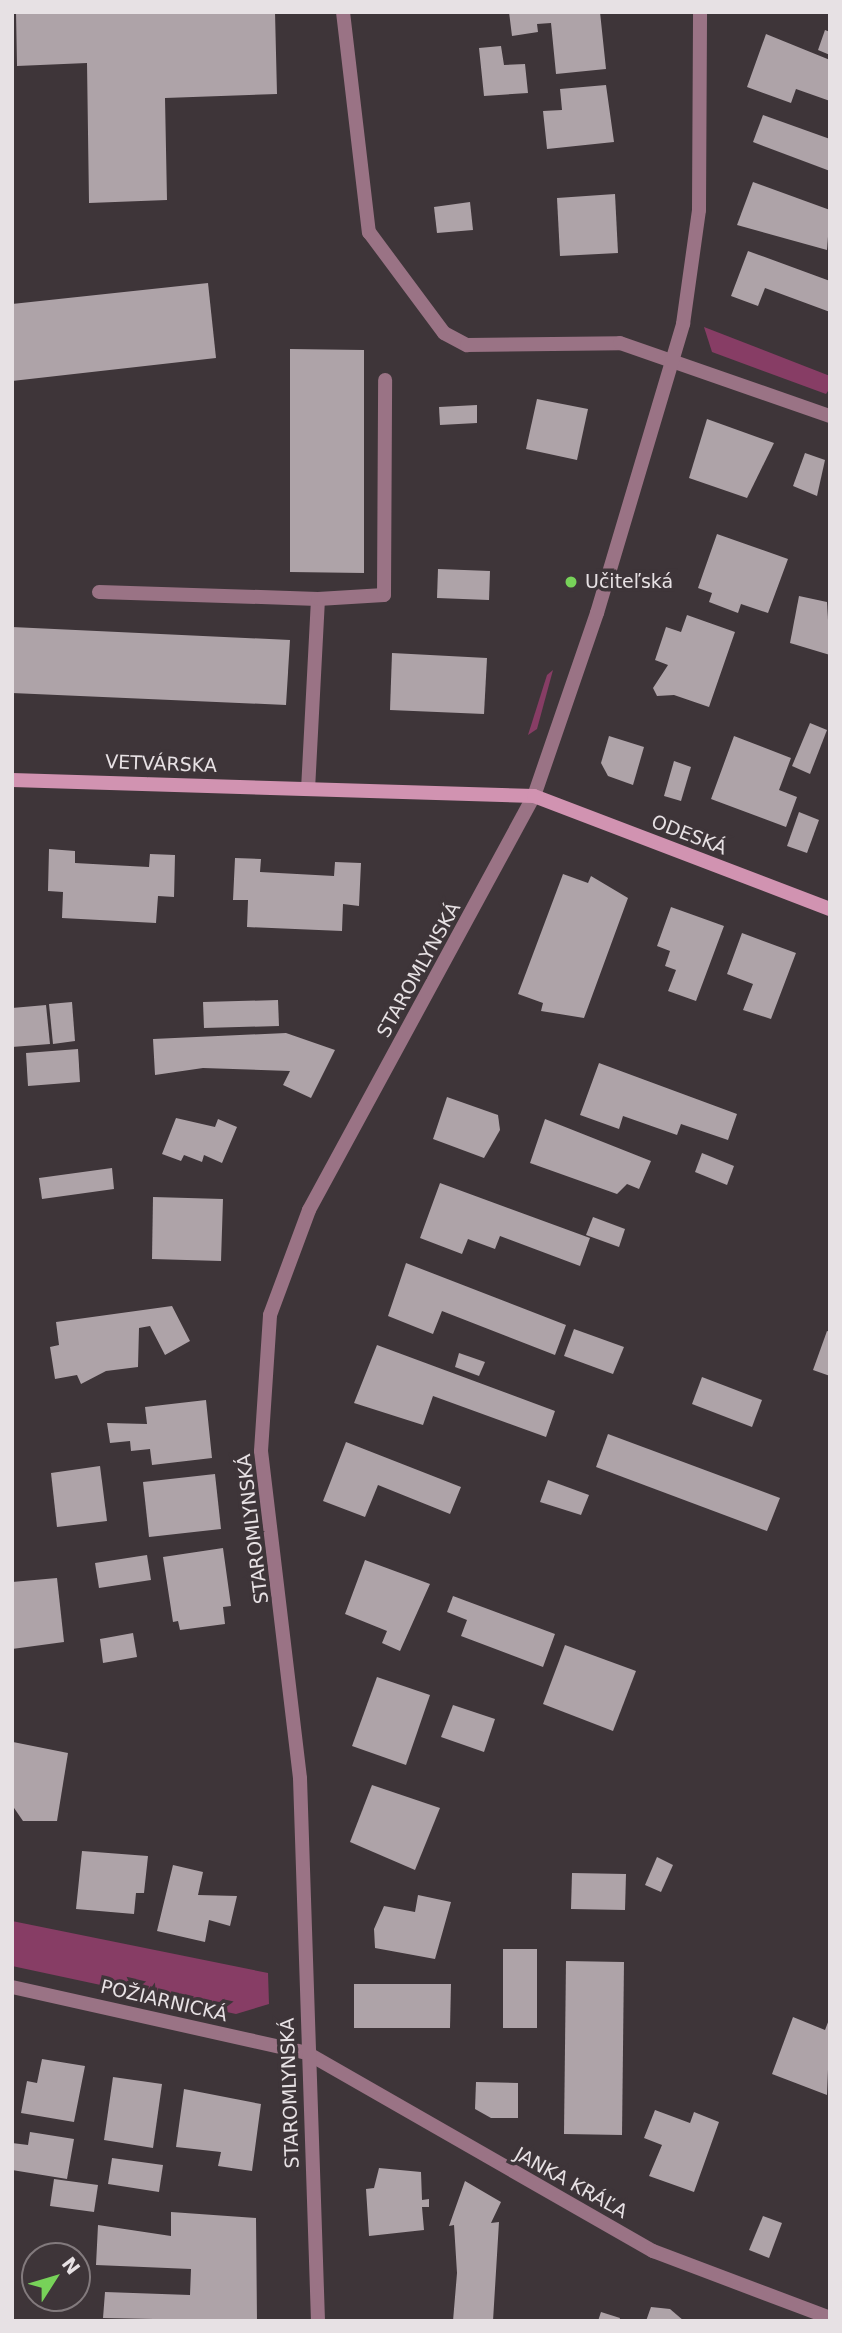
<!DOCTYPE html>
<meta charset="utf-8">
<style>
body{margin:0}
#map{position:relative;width:842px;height:2333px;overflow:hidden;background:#3e3539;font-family:"DejaVu Sans",sans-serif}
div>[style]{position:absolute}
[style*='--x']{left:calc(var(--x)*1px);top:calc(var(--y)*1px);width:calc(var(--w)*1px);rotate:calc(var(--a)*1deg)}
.green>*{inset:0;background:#873d65}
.building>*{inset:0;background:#aea3a8}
.street>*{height:14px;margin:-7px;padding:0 7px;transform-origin:7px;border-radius:7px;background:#9a7385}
.secondary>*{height:14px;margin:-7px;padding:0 7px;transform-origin:7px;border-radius:7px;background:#d193b1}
.dots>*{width:19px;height:19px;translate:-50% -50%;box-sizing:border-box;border:4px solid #3e3539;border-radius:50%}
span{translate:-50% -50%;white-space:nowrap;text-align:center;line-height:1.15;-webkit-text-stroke:7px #3e3539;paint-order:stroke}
.poi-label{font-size:19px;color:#e7e1e4}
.left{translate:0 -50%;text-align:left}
.street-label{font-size:19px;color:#e7e1e4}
.frame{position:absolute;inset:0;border:14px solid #e7e1e4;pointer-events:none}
.north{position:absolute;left:21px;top:2242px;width:70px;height:70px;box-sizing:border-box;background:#3e3539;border:2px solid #827a7d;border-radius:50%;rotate:53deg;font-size:19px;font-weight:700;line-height:28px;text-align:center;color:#e7e1e4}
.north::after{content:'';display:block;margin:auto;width:24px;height:32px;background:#77d259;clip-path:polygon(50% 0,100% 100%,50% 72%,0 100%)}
</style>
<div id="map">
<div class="green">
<div style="clip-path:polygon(704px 327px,830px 376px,830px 388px,826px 394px,712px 352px)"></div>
<div style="clip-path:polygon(553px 670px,537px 729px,528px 735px,547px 675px)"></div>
<div style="clip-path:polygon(12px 1921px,268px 1973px,269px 2004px,236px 2014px,12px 1966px)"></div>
</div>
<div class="building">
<div style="clip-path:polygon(16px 12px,275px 12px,277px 94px,165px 98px,167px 200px,89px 203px,87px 63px,17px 66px)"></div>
<div style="clip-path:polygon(509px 12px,600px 12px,606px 69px,556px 74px,551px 23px,537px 24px,538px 32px,512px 36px)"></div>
<div style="clip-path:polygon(825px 30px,830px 32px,830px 55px,818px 50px)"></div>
<div style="clip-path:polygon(766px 34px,830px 60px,830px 101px,796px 89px,791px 103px,747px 87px)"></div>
<div style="clip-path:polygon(501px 46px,504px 65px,525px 64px,528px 93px,484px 96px,479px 48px)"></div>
<div style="clip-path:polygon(606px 85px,614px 142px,547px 149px,543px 111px,562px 110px,560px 89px)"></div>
<div style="clip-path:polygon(763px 115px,830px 139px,830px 171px,753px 142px)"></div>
<div style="clip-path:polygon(753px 182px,830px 210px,827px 250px,737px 225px)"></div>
<div style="clip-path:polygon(615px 194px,618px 253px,560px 256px,557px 198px)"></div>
<div style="clip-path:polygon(470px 202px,473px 230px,437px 233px,434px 207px)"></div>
<div style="clip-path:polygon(748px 251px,830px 281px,830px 312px,765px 288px,758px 306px,731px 296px)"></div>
<div style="clip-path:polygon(208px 283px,216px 358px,12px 381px,12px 304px)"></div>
<div style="clip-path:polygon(290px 349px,364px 350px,364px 573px,290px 572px)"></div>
<div style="clip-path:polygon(537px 399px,588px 409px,577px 460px,526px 449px)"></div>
<div style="clip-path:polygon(477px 405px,477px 423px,440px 425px,439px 407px)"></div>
<div style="clip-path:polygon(707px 419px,774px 443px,747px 498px,689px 478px)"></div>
<div style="clip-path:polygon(805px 453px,825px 460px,817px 496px,793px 486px)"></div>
<div style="clip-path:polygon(717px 534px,788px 559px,768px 613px,741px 604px,738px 613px,709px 602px,712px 593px,698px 588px)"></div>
<div style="clip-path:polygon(438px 569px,490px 571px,489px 600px,437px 598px)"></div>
<div style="clip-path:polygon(799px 596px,827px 602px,830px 655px,790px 643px)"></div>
<div style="clip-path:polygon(687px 615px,735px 632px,709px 707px,674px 695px,657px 696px,653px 688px,668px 665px,655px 660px,666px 627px,681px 632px)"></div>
<div style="clip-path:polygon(12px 627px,290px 640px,286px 705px,12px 693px)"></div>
<div style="clip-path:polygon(392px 653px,487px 658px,484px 714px,390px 710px)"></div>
<div style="clip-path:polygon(810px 723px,827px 730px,810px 774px,792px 766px)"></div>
<div style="clip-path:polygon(609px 736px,644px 747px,633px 785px,608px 776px,601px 763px)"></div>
<div style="clip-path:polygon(734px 736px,791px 758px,779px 790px,797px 797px,786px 827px,711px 799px)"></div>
<div style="clip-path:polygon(674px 761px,691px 767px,681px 801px,664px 796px)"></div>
<div style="clip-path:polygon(799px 812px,819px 820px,807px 853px,787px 846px)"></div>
<div style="clip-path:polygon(49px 849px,75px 851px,75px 863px,111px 865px,149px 867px,150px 854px,175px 855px,174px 897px,158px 896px,156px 923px,62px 918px,63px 892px,48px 891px)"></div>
<div style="clip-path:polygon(235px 858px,261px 859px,260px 872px,334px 876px,335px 862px,361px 863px,359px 906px,343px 904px,342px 931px,247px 927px,248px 900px,233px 900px)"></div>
<div style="clip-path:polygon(563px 874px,588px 883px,591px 876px,628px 898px,584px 1018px,541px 1011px,543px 1003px,518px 994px)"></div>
<div style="clip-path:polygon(671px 907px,724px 926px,696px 1001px,668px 991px,676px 970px,665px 966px,670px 951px,657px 946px)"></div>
<div style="clip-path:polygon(742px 933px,796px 953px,771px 1019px,743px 1010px,753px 984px,727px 974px)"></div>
<div style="clip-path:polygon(278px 1000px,279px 1026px,204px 1028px,203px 1002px)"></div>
<div style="clip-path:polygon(72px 1002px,75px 1041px,53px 1044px,49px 1004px)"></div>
<div style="clip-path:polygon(46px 1005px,50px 1044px,12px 1047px,12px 1008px)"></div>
<div style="clip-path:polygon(286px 1033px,335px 1050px,311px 1098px,283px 1085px,290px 1071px,203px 1068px,155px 1075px,153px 1039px)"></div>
<div style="clip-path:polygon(78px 1049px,80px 1082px,28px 1086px,26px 1053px)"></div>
<div style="clip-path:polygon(599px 1063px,737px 1114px,728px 1140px,681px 1124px,677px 1135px,623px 1116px,619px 1129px,580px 1115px)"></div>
<div style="clip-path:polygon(447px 1097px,498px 1115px,500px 1130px,484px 1158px,433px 1139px)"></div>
<div style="clip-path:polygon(176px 1118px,215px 1127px,218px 1119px,237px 1127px,222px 1163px,204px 1155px,202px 1162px,184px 1155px,181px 1161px,162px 1154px)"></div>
<div style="clip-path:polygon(545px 1119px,651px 1161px,639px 1189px,627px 1184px,617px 1194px,530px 1163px)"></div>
<div style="clip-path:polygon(702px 1153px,734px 1166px,727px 1185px,695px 1172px)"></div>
<div style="clip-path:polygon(112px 1168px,114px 1189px,42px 1199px,39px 1178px)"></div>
<div style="clip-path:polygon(440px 1183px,590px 1238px,580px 1266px,500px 1236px,495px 1249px,468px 1239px,462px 1254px,420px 1238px)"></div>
<div style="clip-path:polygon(153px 1197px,223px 1199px,221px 1261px,152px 1259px)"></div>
<div style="clip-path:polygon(593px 1217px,625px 1229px,619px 1247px,586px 1235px)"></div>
<div style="clip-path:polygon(406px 1263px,566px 1325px,555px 1355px,442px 1311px,433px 1334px,388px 1316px)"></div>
<div style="clip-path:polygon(172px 1306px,190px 1341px,165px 1355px,150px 1326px,139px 1328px,138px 1367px,106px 1371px,81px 1384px,77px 1375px,55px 1379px,50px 1347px,59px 1345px,56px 1322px)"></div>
<div style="clip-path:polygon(574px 1329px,624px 1347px,613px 1374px,564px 1356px)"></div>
<div style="clip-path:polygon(827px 1331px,830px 1332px,830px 1376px,813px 1370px)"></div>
<div style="clip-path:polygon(377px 1345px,555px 1411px,546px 1437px,433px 1396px,423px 1425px,354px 1403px)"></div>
<div style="clip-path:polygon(459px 1353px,485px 1362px,479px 1376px,455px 1367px)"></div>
<div style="clip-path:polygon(702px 1377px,762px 1400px,752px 1427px,692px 1404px)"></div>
<div style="clip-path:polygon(206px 1400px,212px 1458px,152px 1465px,150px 1449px,131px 1451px,130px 1441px,110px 1443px,107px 1423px,147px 1424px,145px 1407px)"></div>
<div style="clip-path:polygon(608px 1434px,780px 1498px,767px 1531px,596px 1467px)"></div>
<div style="clip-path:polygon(346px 1442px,461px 1487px,450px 1514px,378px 1485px,365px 1517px,323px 1501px)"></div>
<div style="clip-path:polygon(100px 1466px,107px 1521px,57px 1527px,51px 1473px)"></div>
<div style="clip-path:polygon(215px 1474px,221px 1529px,149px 1537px,143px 1482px)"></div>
<div style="clip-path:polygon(548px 1480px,589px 1495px,581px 1515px,540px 1502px)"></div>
<div style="clip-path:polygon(223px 1548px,231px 1606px,223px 1607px,225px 1624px,180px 1630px,178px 1621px,173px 1622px,163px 1557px)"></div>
<div style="clip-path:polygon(147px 1555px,151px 1580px,99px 1588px,95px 1563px)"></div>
<div style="clip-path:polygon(365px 1560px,430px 1584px,400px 1651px,382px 1643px,387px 1631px,345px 1614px)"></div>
<div style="clip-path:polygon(57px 1578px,64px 1642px,12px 1649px,12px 1582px)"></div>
<div style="clip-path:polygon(453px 1596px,555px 1634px,543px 1667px,461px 1636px,467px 1620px,447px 1612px)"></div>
<div style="clip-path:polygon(133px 1633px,137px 1657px,103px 1663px,100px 1639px)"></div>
<div style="clip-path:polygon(565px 1645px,636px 1671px,613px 1731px,543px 1704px)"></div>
<div style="clip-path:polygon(377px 1677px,430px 1695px,406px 1765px,352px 1746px)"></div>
<div style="clip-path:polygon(453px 1705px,495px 1719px,484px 1752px,441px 1737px)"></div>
<div style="clip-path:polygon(13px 1742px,68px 1753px,57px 1821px,23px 1821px,12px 1805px)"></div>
<div style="clip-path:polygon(372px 1785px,440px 1808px,415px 1870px,350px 1842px)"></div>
<div style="clip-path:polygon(82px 1851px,148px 1856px,144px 1893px,136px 1893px,134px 1914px,76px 1909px)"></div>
<div style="clip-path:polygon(657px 1857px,673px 1865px,661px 1892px,645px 1885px)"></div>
<div style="clip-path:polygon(173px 1865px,203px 1872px,198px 1895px,237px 1896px,230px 1926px,209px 1920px,205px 1942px,157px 1931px)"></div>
<div style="clip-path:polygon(572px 1873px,626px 1874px,625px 1910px,571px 1909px)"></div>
<div style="clip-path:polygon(418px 1895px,451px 1902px,435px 1959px,375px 1948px,374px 1929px,384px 1906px,415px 1912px)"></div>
<div style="clip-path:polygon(503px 1949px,537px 1949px,537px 2028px,503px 2028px)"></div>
<div style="clip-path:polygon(566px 1961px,624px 1962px,622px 2135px,564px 2134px)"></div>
<div style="clip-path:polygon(354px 1984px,451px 1984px,450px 2028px,354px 2028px)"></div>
<div style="clip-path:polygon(793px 2017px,825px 2030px,830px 2017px,827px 2095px,772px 2074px)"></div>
<div style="clip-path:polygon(42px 2059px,85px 2066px,74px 2122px,21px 2113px,27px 2081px,37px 2083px)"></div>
<div style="clip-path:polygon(113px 2077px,162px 2084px,153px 2148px,104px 2140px)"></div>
<div style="clip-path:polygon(476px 2082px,518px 2083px,518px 2118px,491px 2118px,475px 2109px)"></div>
<div style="clip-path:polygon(184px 2089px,261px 2104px,252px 2171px,218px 2166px,221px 2152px,176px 2147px)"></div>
<div style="clip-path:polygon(655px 2110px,690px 2123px,694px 2112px,719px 2122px,694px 2192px,649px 2176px,662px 2145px,644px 2138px)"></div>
<div style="clip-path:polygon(30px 2132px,74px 2139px,67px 2179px,12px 2170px,12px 2143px,28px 2145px)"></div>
<div style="clip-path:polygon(112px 2158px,163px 2165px,159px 2192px,108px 2184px)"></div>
<div style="clip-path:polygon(379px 2168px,421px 2172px,422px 2200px,429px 2199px,429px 2207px,422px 2207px,424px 2230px,369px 2236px,366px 2189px,374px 2188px)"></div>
<div style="clip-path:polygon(54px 2179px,98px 2185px,94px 2212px,50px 2206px)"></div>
<div style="clip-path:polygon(465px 2181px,501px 2202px,491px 2223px,499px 2222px,493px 2321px,453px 2321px,457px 2273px,454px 2225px,449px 2226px)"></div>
<div style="clip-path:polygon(171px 2212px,256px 2218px,257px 2321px,103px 2318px,105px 2292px,190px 2295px,191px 2269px,96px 2265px,98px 2225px,171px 2236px)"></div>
<div style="clip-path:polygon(763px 2216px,782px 2223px,769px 2258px,749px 2250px)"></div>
<div style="clip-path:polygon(651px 2307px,670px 2309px,684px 2321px,646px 2321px)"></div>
<div style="clip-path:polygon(601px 2312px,620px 2318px,619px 2321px,598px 2321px)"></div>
</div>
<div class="street">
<div style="--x:343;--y:12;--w:222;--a:83.3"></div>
<div style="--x:369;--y:232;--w:126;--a:53.4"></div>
<div style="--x:444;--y:333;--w:26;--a:28"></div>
<div style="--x:467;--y:345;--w:153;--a:-0.7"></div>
<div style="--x:620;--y:343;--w:222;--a:19.2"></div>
<div style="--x:99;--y:592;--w:219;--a:1.8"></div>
<div style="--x:318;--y:599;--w:190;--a:93"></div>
<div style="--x:318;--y:599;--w:66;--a:-3.5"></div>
<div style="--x:384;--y:595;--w:215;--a:-89.7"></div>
<div style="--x:12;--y:1987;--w:302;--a:12.6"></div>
<div style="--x:307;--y:2053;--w:399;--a:29.8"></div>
<div style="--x:653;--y:2251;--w:189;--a:20.7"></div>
<div style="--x:318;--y:2321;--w:543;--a:-91.9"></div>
<div style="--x:300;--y:1778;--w:329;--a:-96.8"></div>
<div style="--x:261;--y:1451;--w:136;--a:-86.2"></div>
<div style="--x:270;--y:1315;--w:112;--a:-69.6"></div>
<div style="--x:309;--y:1210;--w:471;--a:-61.5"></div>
<div style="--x:534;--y:796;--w:194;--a:-71"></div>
<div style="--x:597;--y:613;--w:302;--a:-73.4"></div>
<div style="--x:683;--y:324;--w:115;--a:-82"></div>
<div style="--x:699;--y:210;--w:198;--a:-89.7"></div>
</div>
<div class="secondary">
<div style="--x:12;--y:780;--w:522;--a:1.76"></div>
<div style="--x:534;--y:796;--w:317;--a:20.9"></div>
</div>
<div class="dots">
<div style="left:571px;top:582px;background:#77d259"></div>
</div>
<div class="poi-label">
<span class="left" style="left:585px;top:582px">Učiteľská</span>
</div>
<div class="street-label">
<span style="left:161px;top:764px;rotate:2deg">VETVÁRSKA</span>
<span style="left:689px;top:835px;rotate:21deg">ODESKÁ</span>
<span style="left:419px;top:970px;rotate:-61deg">STAROMLYNSKÁ</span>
<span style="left:253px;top:1529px;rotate:-97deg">STAROMLYNSKÁ</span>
<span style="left:164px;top:2001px;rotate:13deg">POŽIARNICKÁ</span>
<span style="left:290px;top:2093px;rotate:-92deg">STAROMLYNSKÁ</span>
<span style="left:571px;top:2183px;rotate:29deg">JANKA KRÁĽA</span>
</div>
<div class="frame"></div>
<div class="north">N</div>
</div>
